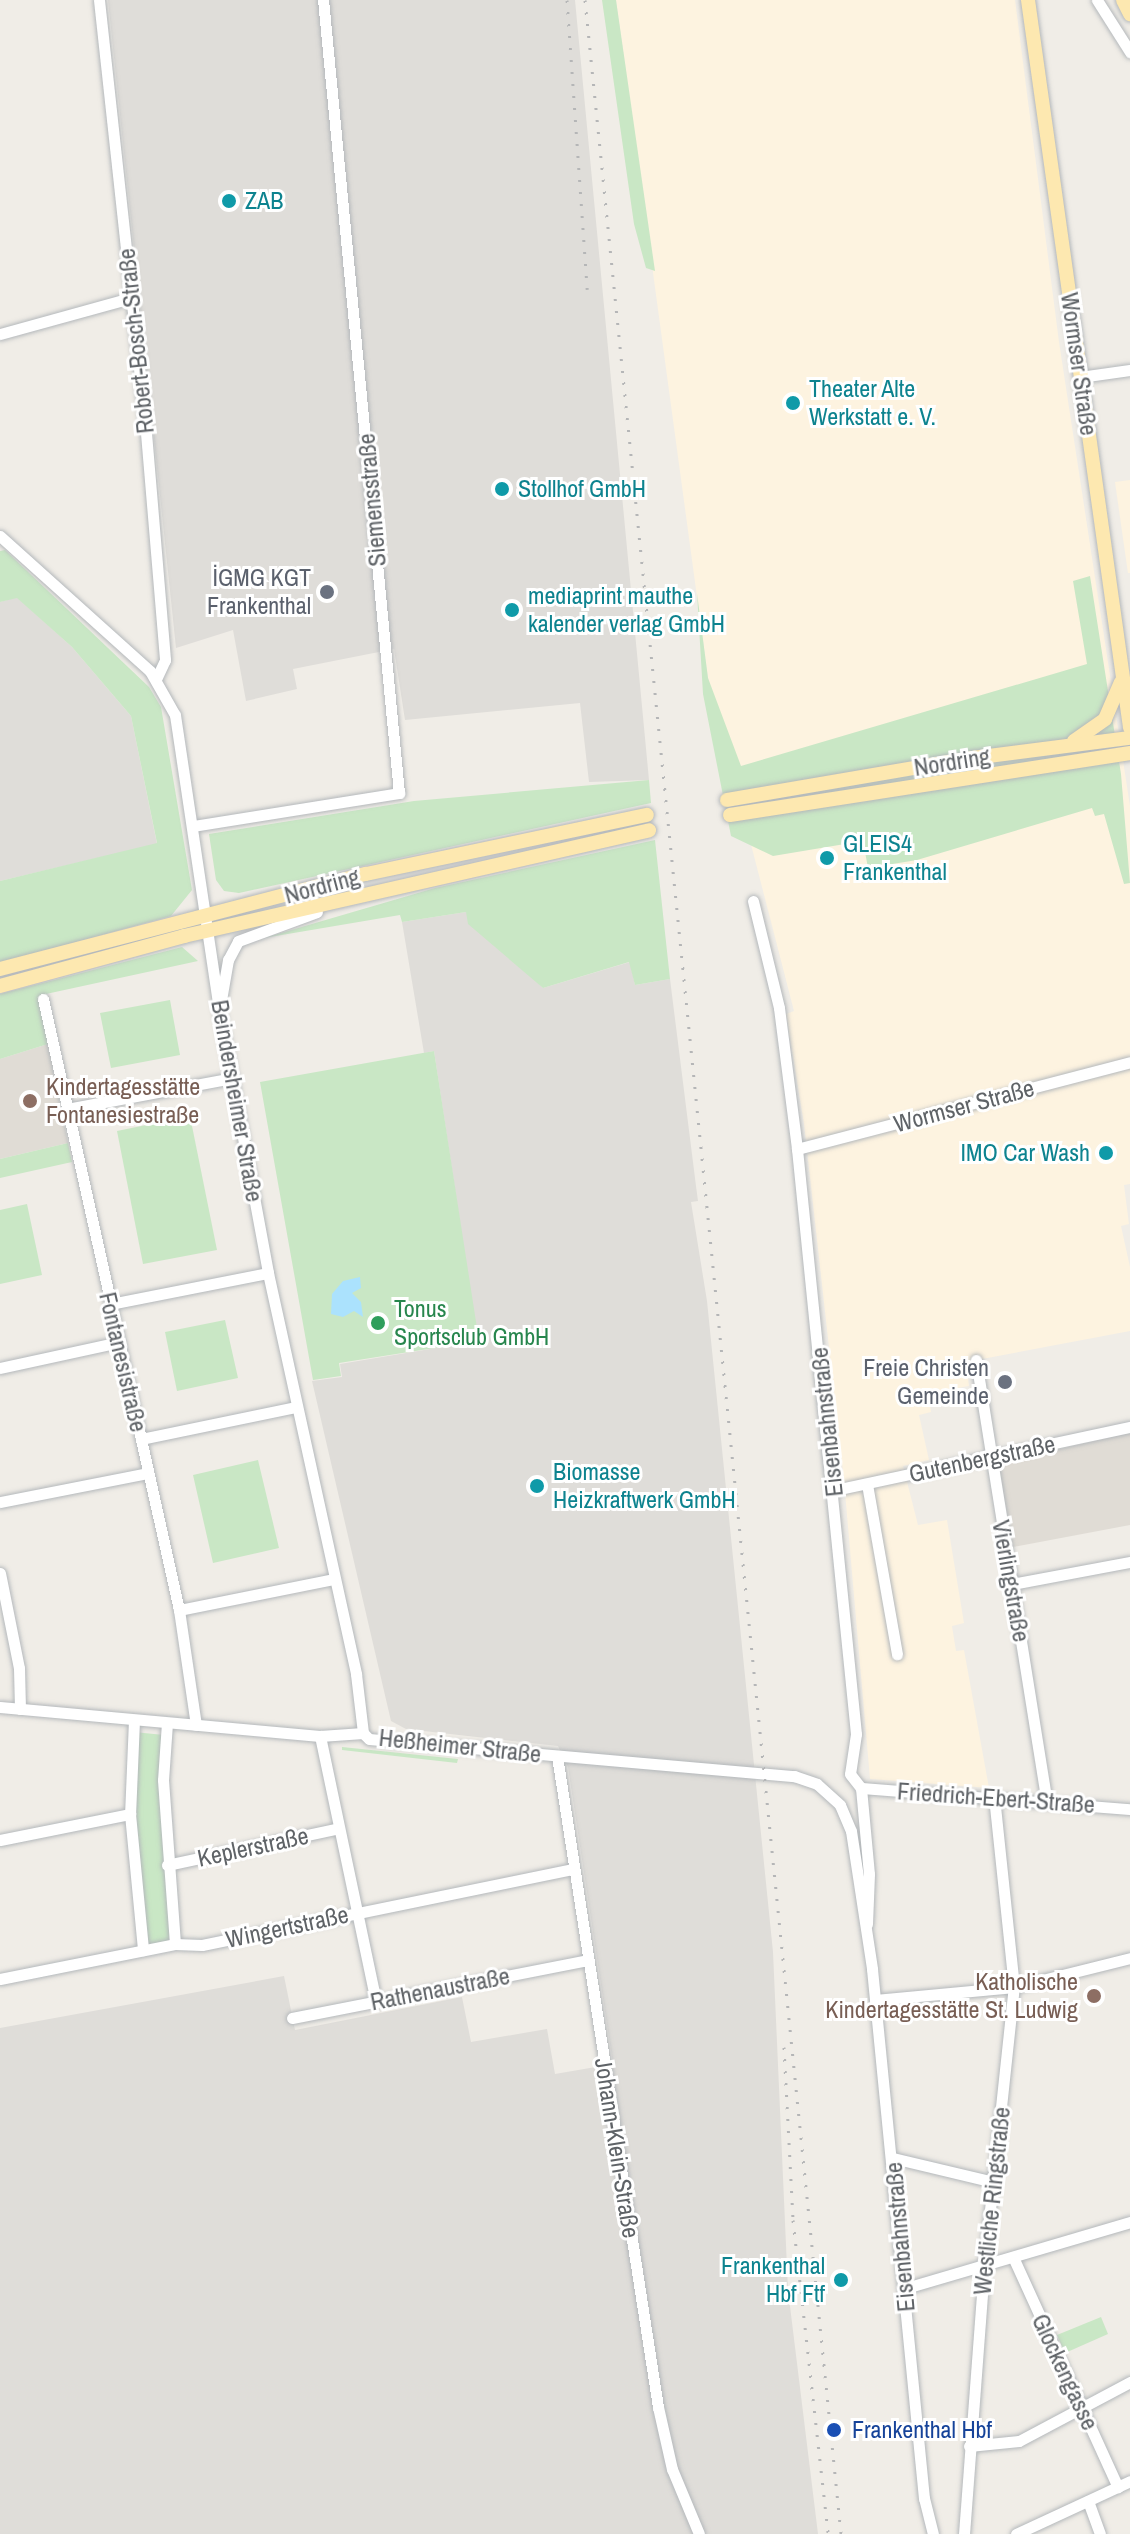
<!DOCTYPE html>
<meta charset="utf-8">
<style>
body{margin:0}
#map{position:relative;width:1130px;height:2534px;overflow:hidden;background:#f0ede7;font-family:"Archivo Narrow",sans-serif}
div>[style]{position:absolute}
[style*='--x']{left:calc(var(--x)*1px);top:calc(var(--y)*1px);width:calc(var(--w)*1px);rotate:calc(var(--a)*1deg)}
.commercial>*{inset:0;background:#fdf3e0}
.industrial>*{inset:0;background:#dfddd9}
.education>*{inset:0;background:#e0dcd5}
.green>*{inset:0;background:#c9e7c5}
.water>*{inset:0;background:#abe2fd}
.roads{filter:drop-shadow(0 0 2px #b4b8bb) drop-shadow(0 0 2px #b4b8bb)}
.minor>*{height:11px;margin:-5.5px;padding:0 5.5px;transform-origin:5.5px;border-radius:5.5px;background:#fff}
.major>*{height:14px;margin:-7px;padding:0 7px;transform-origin:7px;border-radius:7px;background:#fde8b0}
.rail>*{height:3px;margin-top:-1.5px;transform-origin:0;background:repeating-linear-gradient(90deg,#b5b6b7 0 2px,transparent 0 12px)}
.dots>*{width:22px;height:22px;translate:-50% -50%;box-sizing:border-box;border:4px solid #fff;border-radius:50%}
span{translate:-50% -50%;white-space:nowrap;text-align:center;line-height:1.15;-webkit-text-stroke:6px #fff;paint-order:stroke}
.culture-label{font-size:24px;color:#0d838f}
.left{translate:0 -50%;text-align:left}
.right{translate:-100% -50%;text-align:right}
.street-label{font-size:24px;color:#5f6367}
.worship-label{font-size:24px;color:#5b616d}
.education-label{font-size:24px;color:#785e54}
.leisure-label{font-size:24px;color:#27864d}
.transit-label{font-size:24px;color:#164399}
</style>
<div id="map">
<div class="commercial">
<div style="clip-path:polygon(616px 0,1015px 0,1059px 342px,1130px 806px,1130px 1184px,1124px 1185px,1129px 1224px,1121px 1226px,1130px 1267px,1130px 1331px,966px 1362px,969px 1386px,928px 1393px,931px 1412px,919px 1415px,929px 1460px,903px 1466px,918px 1525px,947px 1520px,964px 1623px,952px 1626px,956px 1651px,964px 1650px,989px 1788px,870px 1779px,844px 1481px,804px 1124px,786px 1014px,794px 1011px,708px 678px)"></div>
<div style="clip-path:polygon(1130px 480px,1130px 573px,1128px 573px,1115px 482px)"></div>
</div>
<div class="industrial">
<div style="clip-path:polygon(108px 0,575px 0,649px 780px,589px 782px,580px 703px,405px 720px,394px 649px,293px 669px,297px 689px,246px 701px,233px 630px,176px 648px)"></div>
<div style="clip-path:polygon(17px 597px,72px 647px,131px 716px,157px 844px,0 881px,0 602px)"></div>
<div style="clip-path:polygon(466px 912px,543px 988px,630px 962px,635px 985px,670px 979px,696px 1186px,698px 1201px,691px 1202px,707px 1301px,773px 1952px,788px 2290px,818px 2534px,0 2534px,0 2028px,284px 1976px,295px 2030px,462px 1997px,471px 2042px,547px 2029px,555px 2074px,613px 2064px,568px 1767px,558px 1746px,406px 1729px,391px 1721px,312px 1381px,342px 1377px,340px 1364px,478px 1341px,434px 1051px,424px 1053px,402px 922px)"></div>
</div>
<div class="education">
<div style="clip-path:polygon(48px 1044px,68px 1143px,0 1159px,0 1059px)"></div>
<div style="clip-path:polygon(1130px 1433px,1130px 1525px,1013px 1547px,998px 1463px)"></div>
</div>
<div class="green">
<div style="clip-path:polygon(602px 0,616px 0,655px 271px,646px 268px,634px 224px)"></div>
<div style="clip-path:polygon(5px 550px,149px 687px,161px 707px,192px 890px,171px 916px,0 963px,0 881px,157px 843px,131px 716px,72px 647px,17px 598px,0 602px,0 551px)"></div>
<div style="clip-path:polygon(1090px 576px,1121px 774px,1130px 883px,1124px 884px,1104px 814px,1095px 816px,1092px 808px,917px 860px,868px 868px,863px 841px,773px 856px,731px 836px,703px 694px,697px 593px,708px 678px,741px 766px,1087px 664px,1073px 581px)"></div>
<div style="clip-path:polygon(649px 780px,651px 803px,239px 893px,224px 891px,216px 880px,209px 834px,414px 801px)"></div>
<div style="clip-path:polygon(655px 840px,670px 979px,635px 985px,629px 962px,543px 988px,468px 924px,466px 912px,402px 922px,400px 915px,264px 938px,435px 888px)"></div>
<div style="clip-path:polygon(182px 947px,198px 961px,46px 994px,48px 1044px,0 1059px,0 994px)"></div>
<div style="clip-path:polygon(170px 1000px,180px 1055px,111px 1068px,100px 1013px)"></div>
<div style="clip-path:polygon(434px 1051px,479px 1341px,339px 1363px,341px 1376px,313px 1380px,260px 1082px)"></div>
<div style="clip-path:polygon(190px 1116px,217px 1250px,143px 1264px,117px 1131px)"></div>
<div style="clip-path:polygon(68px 1143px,72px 1162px,0 1178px,0 1159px)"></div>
<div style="clip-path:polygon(27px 1204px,42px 1275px,0 1284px,0 1210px)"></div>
<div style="clip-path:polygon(225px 1320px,238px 1378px,177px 1391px,165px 1332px)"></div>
<div style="clip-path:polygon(258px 1460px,279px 1548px,213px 1563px,193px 1475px)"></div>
<div style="clip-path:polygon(134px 1732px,164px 1735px,172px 1941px,145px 1946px,133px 1818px)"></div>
<div style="clip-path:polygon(342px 1747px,458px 1759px,457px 1763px,342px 1750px)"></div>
<div style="clip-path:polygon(1101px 2317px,1108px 2334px,1065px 2353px,1057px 2335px)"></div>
</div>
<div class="water">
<div style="clip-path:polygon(360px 1277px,361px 1288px,352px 1293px,361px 1302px,363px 1317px,354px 1311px,343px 1317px,331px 1314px,332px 1294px,343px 1281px)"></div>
</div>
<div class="roads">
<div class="minor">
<div style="--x:99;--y:0;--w:424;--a:83.8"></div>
<div style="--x:145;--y:421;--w:240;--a:85.2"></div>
<div style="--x:165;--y:660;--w:21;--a:115"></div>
<div style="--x:1097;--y:0;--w:62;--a:57.6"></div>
<div style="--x:0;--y:334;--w:136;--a:-15.4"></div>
<div style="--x:1080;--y:377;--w:50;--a:-8"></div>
<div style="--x:0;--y:536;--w:202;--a:42"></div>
<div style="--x:150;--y:671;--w:51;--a:60.4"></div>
<div style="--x:175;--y:715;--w:296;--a:81.5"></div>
<div style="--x:219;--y:1008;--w:269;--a:79.5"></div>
<div style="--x:268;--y:1273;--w:411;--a:77.6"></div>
<div style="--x:356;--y:1674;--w:59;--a:83.2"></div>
<div style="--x:193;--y:826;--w:209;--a:-9.1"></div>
<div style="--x:399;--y:793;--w:797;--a:-95.47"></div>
<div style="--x:753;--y:901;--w:110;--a:76.3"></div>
<div style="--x:779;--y:1008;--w:142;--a:82.7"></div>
<div style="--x:797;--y:1149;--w:588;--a:84.24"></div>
<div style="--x:856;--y:1734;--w:40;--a:98.5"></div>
<div style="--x:850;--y:1774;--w:18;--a:52"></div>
<div style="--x:43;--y:999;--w:626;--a:77.45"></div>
<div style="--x:179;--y:1610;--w:116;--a:81.6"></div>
<div style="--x:221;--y:1000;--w:41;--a:-80.1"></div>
<div style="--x:228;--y:960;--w:21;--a:-62"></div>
<div style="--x:238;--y:941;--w:84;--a:-20.2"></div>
<div style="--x:67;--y:1109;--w:169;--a:-10.6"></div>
<div style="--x:797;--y:1149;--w:344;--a:-14.6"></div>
<div style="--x:110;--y:1304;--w:161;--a:-11.1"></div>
<div style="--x:976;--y:1360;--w:448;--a:80.9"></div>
<div style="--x:0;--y:1368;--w:122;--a:-12.3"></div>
<div style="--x:141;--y:1439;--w:158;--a:-11.7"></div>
<div style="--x:867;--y:1484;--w:173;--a:80"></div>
<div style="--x:835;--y:1490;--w:302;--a:-12.1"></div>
<div style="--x:0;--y:1502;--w:151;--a:-11.1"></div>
<div style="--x:0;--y:1573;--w:97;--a:78.7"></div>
<div style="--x:19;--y:1668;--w:41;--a:88.6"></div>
<div style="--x:1012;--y:1584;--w:120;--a:-10.6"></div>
<div style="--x:179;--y:1610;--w:158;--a:-11.3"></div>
<div style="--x:0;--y:1707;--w:321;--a:5.2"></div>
<div style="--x:320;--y:1736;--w:43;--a:-4"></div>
<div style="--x:134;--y:1720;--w:94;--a:92.4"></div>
<div style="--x:130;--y:1814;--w:137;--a:84.5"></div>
<div style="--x:167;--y:1723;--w:57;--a:94"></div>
<div style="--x:163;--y:1780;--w:164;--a:85.8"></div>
<div style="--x:363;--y:1733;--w:8;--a:45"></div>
<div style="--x:369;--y:1739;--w:427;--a:5"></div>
<div style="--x:794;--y:1776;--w:24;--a:19"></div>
<div style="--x:817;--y:1784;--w:31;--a:42"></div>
<div style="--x:840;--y:1805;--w:28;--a:67"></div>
<div style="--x:851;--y:1831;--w:140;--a:81.3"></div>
<div style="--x:872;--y:1969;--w:532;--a:84.39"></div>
<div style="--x:924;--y:2498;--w:37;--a:76"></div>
<div style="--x:320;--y:1736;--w:272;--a:78.1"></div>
<div style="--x:557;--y:1756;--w:659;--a:81.18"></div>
<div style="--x:658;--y:2407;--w:64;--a:77.3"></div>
<div style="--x:672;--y:2469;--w:70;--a:67.4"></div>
<div style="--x:861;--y:1788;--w:270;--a:4.5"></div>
<div style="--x:861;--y:1788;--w:86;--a:84.7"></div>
<div style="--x:869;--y:1874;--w:50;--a:92.3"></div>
<div style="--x:0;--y:1840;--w:133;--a:-11.3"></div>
<div style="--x:167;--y:1865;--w:176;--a:-12.1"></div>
<div style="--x:0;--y:1979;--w:178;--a:-11.3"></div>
<div style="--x:175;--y:1944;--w:27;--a:2"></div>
<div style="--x:202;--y:1945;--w:379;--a:-11.6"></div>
<div style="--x:875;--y:2000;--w:140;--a:-5.3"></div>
<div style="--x:1014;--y:1987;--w:120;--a:-14"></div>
<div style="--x:292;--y:2018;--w:301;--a:-11.1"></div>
<div style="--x:893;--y:2158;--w:104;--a:13.4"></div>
<div style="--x:1013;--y:2257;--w:253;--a:65.5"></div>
<div style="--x:906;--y:2288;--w:234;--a:-16.4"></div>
<div style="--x:969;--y:2446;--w:50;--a:-5.7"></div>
<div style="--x:1019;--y:2441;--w:126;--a:-28"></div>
<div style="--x:1088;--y:2501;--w:35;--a:70"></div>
<div style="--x:964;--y:2534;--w:269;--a:-85.7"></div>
<div style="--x:984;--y:2266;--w:281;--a:-83.9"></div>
<div style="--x:1014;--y:1987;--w:190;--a:-96"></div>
<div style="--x:1016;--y:2534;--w:126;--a:-24.9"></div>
</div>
<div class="major">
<div style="--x:1028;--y:0;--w:735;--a:82.02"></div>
<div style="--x:1123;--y:0;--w:16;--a:63"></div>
<div style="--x:1074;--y:741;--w:38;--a:-35"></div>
<div style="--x:1105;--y:719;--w:40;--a:-66.6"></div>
<div style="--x:727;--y:800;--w:250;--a:-9.7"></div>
<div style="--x:973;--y:758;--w:158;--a:-7.3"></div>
<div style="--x:730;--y:815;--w:405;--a:-8.8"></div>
<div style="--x:0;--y:969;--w:378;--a:-14.6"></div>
<div style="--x:366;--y:874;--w:287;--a:-11.9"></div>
<div style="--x:0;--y:986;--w:191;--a:-15.2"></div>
<div style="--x:184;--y:936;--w:477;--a:-12.8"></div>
</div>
</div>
<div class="rail">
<div style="--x:567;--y:0;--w:290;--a:86"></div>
<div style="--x:585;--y:0;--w:2547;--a:84.23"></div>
<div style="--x:784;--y:2047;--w:173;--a:87"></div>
<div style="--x:793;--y:2220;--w:316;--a:83.6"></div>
</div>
<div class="dots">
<div style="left:229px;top:201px;background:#0f9aa8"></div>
<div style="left:793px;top:403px;background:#0f9aa8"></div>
<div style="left:502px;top:489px;background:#0f9aa8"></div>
<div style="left:327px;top:592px;background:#6b7280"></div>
<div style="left:512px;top:610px;background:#0f9aa8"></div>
<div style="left:827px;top:858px;background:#0f9aa8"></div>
<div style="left:30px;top:1101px;background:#8d6e63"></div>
<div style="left:1106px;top:1153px;background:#0f9aa8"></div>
<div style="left:378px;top:1323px;background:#2e9e5b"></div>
<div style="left:1005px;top:1382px;background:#6b7280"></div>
<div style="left:537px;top:1486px;background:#0f9aa8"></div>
<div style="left:1094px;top:1996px;background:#8d6e63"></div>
<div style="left:841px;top:2280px;background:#0f9aa8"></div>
<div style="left:834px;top:2430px;background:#1a4fb4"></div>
</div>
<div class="culture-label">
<span class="left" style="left:245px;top:201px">ZAB</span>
<span class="left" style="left:809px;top:403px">Theater Alte<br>Werkstatt e. V.</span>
<span class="left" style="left:518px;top:489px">Stollhof GmbH</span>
<span class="left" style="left:528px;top:610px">mediaprint mauthe<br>kalender verlag GmbH</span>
<span class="left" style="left:843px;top:858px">GLEIS4<br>Frankenthal</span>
<span class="right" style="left:1090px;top:1153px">IMO Car Wash</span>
<span class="left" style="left:553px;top:1486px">Biomasse<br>Heizkraftwerk GmbH</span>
<span class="right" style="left:825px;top:2280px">Frankenthal<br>Hbf Ftf</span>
</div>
<div class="street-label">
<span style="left:136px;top:341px;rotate:-96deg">Robert-Bosch-Straße</span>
<span style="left:1079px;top:364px;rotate:82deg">Wormser Straße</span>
<span style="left:372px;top:500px;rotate:-95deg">Siemensstraße</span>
<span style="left:952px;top:762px;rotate:-9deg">Nordring</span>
<span style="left:322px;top:886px;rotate:-15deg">Nordring</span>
<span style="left:237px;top:1101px;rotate:80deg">Beindersheimer Straße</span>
<span style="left:964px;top:1106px;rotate:-15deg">Wormser Straße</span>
<span style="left:123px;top:1362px;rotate:77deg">Fontanesistraße</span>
<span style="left:827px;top:1422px;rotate:-96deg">Eisenbahnstraße</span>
<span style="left:982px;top:1459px;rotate:-12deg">Gutenbergstraße</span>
<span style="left:1011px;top:1581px;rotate:80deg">Vierlingstraße</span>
<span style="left:460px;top:1746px;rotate:6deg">Heßheimer Straße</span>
<span style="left:996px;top:1798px;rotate:4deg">Friedrich-Ebert-Straße</span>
<span style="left:253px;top:1847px;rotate:-12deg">Keplerstraße</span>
<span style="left:287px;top:1927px;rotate:-12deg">Wingertstraße</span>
<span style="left:440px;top:1989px;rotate:-11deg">Rathenaustraße</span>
<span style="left:617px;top:2148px;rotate:81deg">Johann-Klein-Straße</span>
<span style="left:992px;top:2201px;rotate:-84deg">Westliche Ringstraße</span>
<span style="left:900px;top:2237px;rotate:-95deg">Eisenbahnstraße</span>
<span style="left:1065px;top:2372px;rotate:65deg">Glockengasse</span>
</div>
<div class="worship-label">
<span class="right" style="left:311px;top:592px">İGMG KGT<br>Frankenthal</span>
<span class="right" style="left:989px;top:1382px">Freie Christen<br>Gemeinde</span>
</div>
<div class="education-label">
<span class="left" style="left:46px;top:1101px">Kindertagesstätte<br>Fontanesiestraße</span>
<span class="right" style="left:1078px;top:1996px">Katholische<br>Kindertagesstätte St. Ludwig</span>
</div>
<div class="leisure-label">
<span class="left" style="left:394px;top:1323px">Tonus<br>Sportsclub GmbH</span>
</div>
<div class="transit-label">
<span class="left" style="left:852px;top:2430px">Frankenthal Hbf</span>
</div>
</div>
